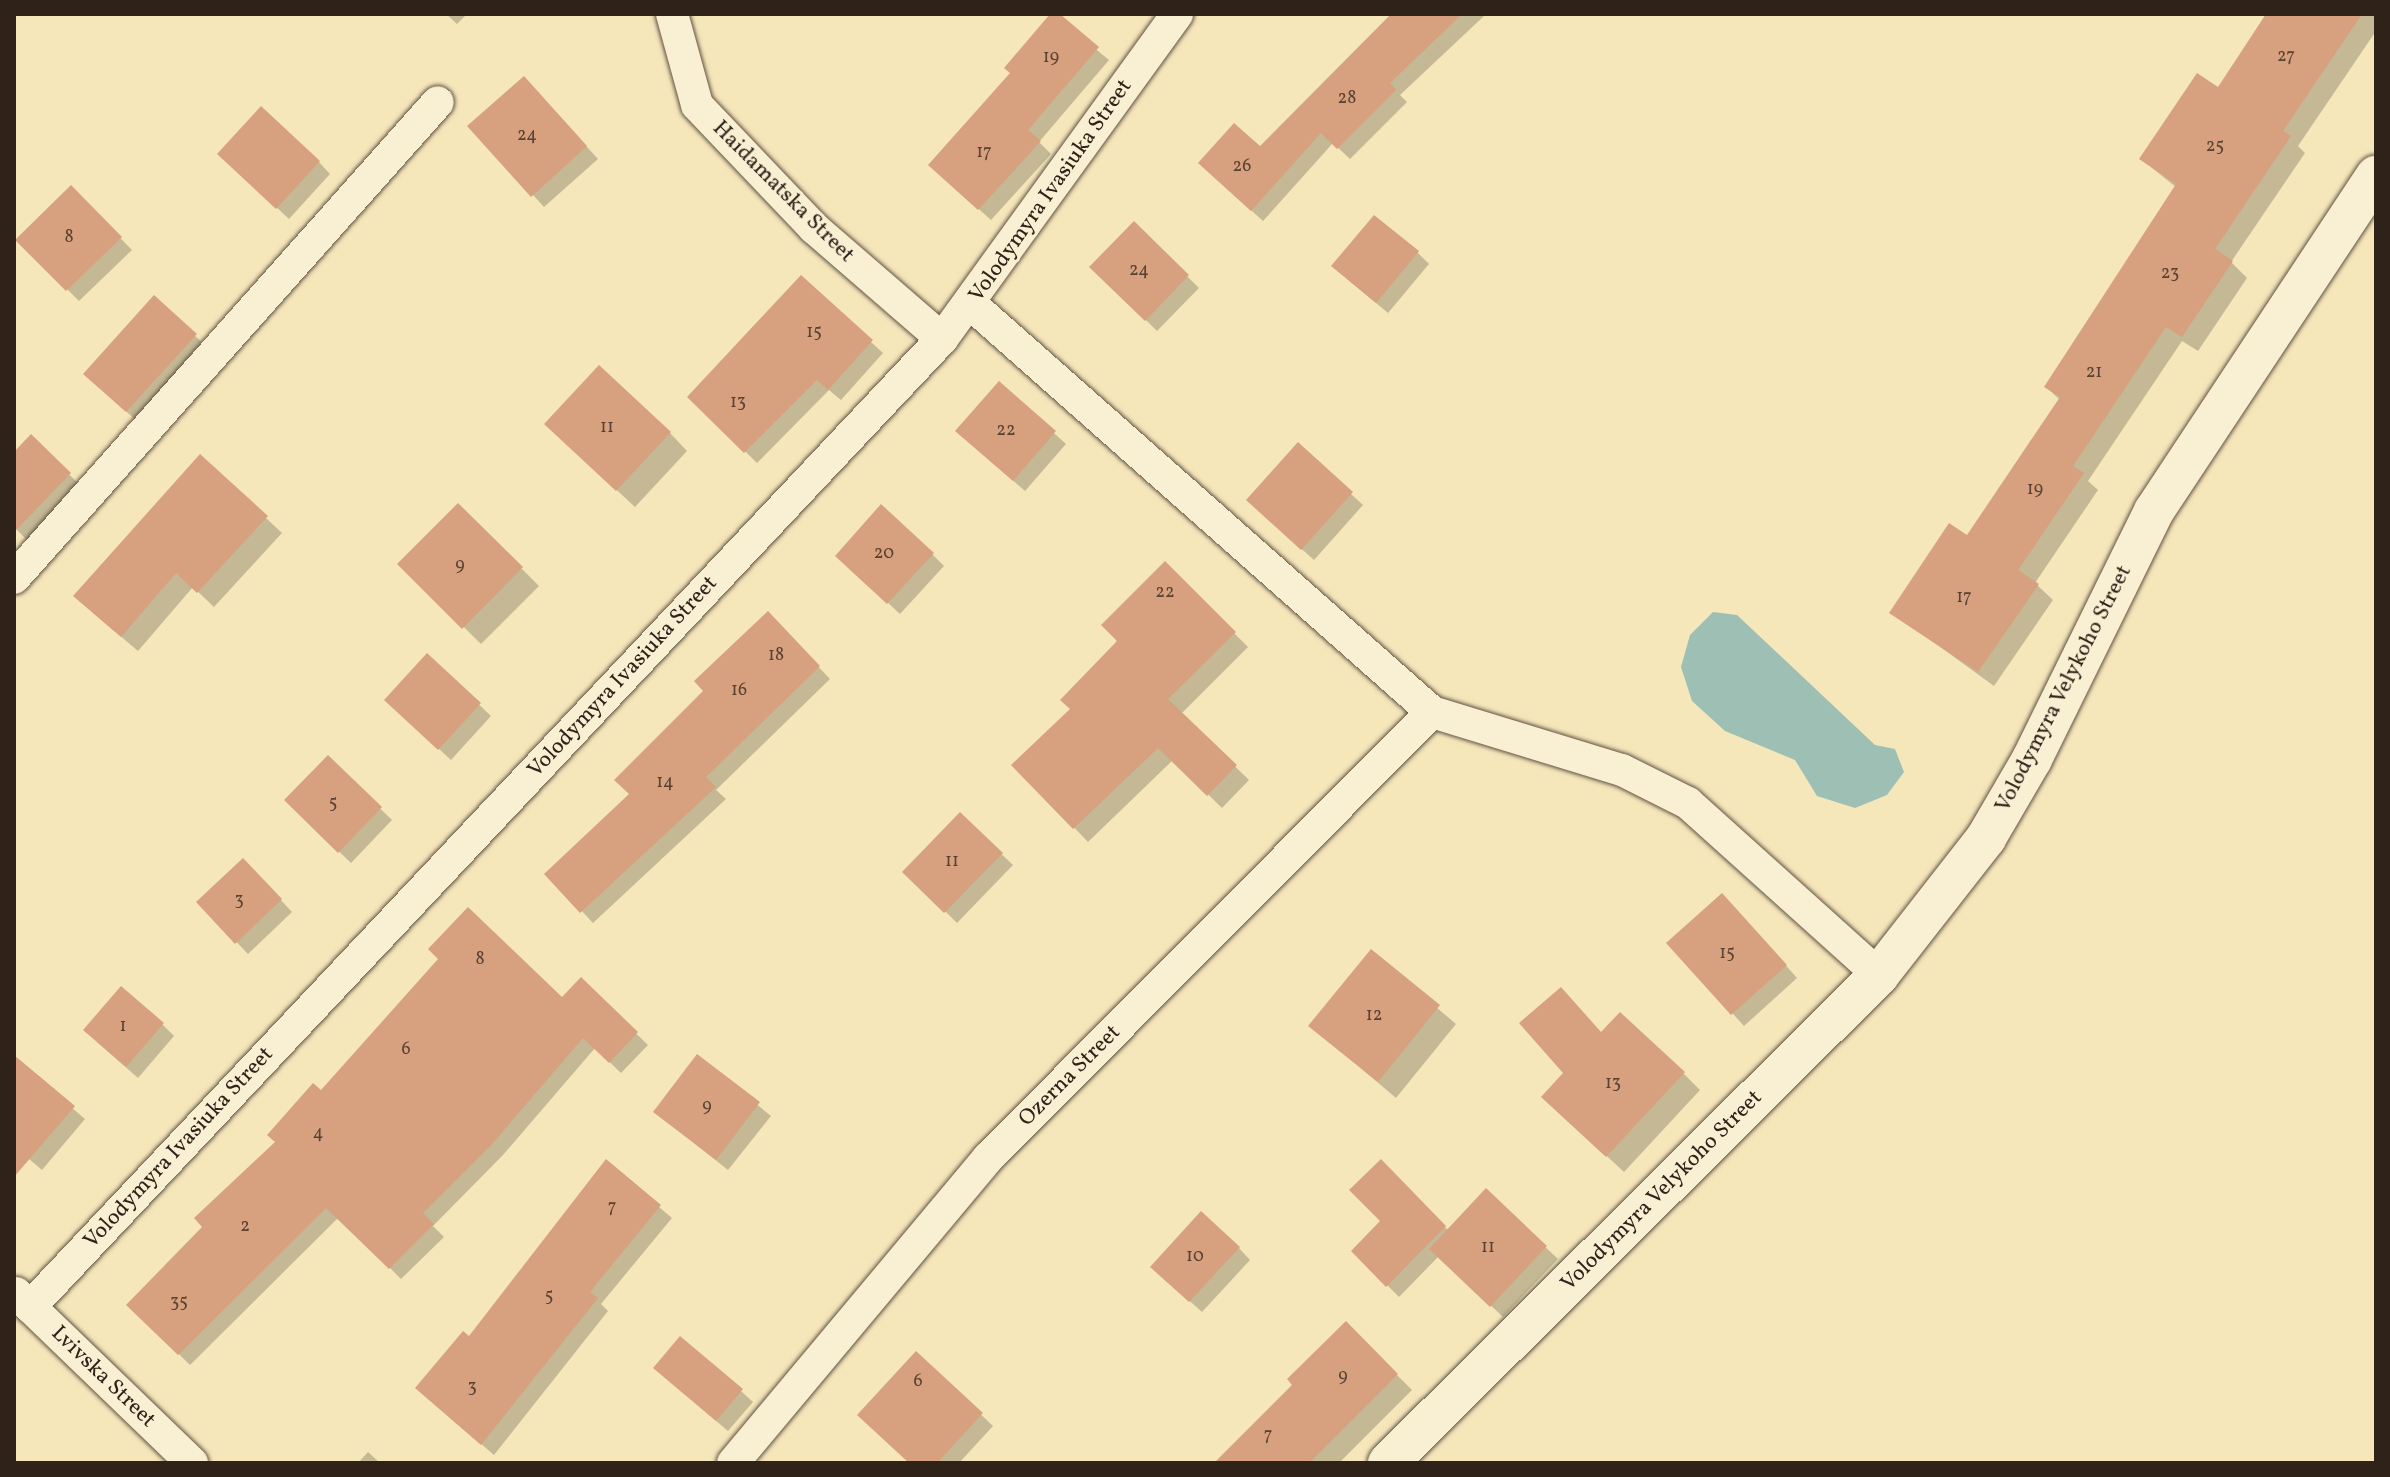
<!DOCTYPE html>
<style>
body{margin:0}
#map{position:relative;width:2390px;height:1477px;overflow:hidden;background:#f6e7bb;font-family:Vollkorn,serif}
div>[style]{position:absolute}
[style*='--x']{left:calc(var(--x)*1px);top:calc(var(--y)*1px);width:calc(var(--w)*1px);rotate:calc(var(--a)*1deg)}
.water>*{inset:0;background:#9dbfb4}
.shadow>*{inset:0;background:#0003}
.building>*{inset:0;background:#d7a07e}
.roads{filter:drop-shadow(0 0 2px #615342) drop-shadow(0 0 2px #615342)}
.minor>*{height:32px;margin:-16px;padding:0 16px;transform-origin:16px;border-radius:16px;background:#f9efd3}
.tertiary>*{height:40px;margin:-20px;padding:0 20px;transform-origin:20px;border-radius:20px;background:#f9efd3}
span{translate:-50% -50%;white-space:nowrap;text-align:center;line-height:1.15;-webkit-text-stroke:6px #f9efd3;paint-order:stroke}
.number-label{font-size:18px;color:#594232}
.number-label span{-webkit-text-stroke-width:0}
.street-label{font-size:22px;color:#2f2219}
.frame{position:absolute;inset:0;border:16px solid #2f2219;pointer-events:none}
</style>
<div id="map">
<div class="water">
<div style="clip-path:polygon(1713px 612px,1737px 615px,1875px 745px,1895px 749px,1904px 772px,1887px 795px,1855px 808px,1817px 796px,1795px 760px,1725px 731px,1692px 701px,1681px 667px,1690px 635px)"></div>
</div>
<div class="shadow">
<div style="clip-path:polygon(446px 14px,467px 14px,457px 24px)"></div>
<div style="clip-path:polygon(1053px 14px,1109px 60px,1039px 142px,1051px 154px,991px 220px,942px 176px)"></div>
<div style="clip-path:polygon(1394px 14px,1484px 16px,1400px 95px,1407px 102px,1350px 159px,1333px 143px,1263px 221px,1212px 175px,1260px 149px)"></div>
<div style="clip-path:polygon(2266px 14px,2376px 14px,2376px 31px,2298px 146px,2305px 153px,2231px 262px,2247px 278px,2198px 351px,2182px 341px,2088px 481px,2098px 490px,2035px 583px,2053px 600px,1994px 686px,1892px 612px,1967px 538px,2060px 400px,2046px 387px,2177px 188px,2141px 159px,2218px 90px)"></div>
<div style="clip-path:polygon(535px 90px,598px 159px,544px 207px,470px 126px)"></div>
<div style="clip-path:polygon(319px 162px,330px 174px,289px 219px,231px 165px)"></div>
<div style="clip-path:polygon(71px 188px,132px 250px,79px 301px,18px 240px)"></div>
<div style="clip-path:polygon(1134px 224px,1199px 288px,1157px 331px,1092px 267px)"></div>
<div style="clip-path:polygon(1417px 252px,1429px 264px,1388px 313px,1346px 278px)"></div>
<div style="clip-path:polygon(154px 298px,207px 347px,139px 423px,97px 385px)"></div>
<div style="clip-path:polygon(871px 342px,883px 353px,841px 400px,829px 390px,757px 463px,690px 397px)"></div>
<div style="clip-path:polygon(999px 383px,1066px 444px,1025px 491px,969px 442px)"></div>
<div style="clip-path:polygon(670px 433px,687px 451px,635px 507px,564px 441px)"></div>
<div style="clip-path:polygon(31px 437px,81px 486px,28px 541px,14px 527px,14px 455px)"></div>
<div style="clip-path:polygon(1298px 445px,1363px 505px,1314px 560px,1260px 512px)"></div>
<div style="clip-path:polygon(458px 505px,539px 586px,481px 644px,400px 564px)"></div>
<div style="clip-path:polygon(266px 518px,282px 533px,214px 607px,193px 587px,138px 651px,92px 612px)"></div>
<div style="clip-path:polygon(932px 554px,944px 566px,900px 614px,849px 567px)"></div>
<div style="clip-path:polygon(1165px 564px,1248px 647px,1181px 714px,1249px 780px,1222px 808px,1173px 760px,1088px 842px,1014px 765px,1073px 710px)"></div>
<div style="clip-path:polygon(768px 614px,830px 679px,716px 790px,726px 799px,593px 923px,547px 874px,631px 795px)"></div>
<div style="clip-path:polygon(428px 656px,491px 716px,451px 760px,398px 711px)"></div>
<div style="clip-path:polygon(328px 758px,392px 820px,351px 863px,286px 800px)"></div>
<div style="clip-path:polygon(960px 815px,1013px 865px,957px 923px,905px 872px)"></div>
<div style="clip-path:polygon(255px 872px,292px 912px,248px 954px,198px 902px)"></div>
<div style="clip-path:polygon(1734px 907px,1797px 978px,1744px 1026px,1669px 943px)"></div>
<div style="clip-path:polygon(1371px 952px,1456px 1024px,1396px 1098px,1311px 1026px)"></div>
<div style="clip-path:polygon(581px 980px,648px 1045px,621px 1073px,595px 1048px,503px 1155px,433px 1226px,444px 1237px,401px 1279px,339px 1217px,190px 1365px,129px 1305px,205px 1227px,321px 1093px,562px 1000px)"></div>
<div style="clip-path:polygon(162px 1024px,174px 1036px,138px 1078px,97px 1042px)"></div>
<div style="clip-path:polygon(1602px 1034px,1683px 1073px,1700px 1090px,1624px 1172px,1560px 1113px,1566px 1073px)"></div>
<div style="clip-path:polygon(698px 1057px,771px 1116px,728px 1170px,655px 1112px)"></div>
<div style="clip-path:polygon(14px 1058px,85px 1119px,42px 1170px,14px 1146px)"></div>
<div style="clip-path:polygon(606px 1162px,672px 1218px,601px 1304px,608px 1311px,494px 1455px,429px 1399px,469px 1338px)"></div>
<div style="clip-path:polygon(1381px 1162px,1449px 1231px,1486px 1191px,1558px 1259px,1503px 1317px,1439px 1256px,1399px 1297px,1353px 1251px,1383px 1221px)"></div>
<div style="clip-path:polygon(1239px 1248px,1250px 1260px,1202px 1312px,1164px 1278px)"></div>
<div style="clip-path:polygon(1346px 1324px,1412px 1390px,1339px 1463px,1217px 1463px,1295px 1385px)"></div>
<div style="clip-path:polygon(916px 1353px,993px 1426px,959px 1463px,911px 1463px)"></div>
<div style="clip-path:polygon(667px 1379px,741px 1391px,753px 1402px,728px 1431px)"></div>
<div style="clip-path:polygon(368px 1452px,380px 1463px,358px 1463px)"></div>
</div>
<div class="building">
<div style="clip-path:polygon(1050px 14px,1060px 14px,1099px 47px,1028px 130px,1041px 141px,978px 210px,928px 165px,1010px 73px,1004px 68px)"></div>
<div style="clip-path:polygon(1391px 14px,1462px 14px,1390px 83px,1396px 90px,1337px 149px,1321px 133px,1251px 211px,1198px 163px,1234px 123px,1260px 146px)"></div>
<div style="clip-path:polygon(2266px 14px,2362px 14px,2283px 131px,2291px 136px,2215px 249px,2233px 261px,2182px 337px,2166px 327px,2073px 466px,2084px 473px,2018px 570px,2039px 584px,1978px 672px,1889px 613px,1949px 523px,1967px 535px,2060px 397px,2044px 387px,2176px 184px,2139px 159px,2197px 73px,2218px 87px)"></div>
<div style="clip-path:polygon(524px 76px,587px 146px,531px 197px,467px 126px)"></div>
<div style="clip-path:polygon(261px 106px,320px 161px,276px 209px,217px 154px)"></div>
<div style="clip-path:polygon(71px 185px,122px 237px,66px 291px,15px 240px)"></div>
<div style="clip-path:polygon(1374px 215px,1419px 251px,1376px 303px,1331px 266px)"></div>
<div style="clip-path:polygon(1134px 221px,1189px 275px,1145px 321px,1089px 267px)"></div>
<div style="clip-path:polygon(801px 275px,873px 340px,828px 390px,817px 380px,744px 453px,687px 397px)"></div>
<div style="clip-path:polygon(154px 295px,197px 334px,126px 412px,83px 374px)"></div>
<div style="clip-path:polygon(599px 365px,671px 432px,616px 491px,544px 424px)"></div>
<div style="clip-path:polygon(999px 381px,1056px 431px,1013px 481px,955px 431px)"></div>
<div style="clip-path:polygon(31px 434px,71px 473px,14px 532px,14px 452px)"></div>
<div style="clip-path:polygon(1298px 442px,1353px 492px,1301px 550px,1246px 500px)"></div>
<div style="clip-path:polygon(200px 454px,268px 516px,197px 593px,176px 573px,121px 637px,73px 596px)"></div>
<div style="clip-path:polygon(458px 503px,523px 567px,462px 629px,397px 564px)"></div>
<div style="clip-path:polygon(881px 504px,934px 553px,887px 604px,835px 556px)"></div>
<div style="clip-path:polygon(1165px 561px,1236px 632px,1168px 699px,1237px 765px,1207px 796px,1158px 748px,1073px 829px,1011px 765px,1070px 709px,1060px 700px,1117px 641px,1101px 625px)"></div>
<div style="clip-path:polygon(768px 611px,820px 666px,706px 777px,716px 787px,580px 913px,544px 874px,629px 794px,614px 780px,703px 691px,694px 681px)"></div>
<div style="clip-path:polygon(427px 653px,481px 703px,438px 750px,384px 700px)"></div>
<div style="clip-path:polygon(328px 755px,382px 807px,338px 853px,284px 800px)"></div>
<div style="clip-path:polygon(960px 812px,1003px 853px,944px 913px,902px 872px)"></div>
<div style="clip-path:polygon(243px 858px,282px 899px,235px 944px,196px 902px)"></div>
<div style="clip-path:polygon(1722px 893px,1787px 965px,1731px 1015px,1666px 943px)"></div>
<div style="clip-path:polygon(468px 907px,562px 997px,581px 977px,638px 1032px,609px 1063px,583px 1038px,492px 1144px,423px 1213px,434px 1224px,389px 1269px,326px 1208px,178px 1355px,126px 1305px,202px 1227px,194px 1218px,275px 1142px,267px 1135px,313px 1083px,321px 1090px,438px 959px,428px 949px)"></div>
<div style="clip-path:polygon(1371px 949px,1440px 1005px,1378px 1082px,1308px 1026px)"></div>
<div style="clip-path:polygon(121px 986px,164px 1023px,126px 1067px,83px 1030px)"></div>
<div style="clip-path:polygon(1561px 987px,1601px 1032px,1620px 1012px,1685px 1072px,1606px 1157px,1541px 1097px,1563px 1073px,1519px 1023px)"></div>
<div style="clip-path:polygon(697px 1054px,760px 1102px,716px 1160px,653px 1112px)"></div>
<div style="clip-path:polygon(14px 1055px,75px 1106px,14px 1177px)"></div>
<div style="clip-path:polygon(606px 1159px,661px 1205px,590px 1292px,598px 1298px,481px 1445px,415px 1388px,463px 1331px,469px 1336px)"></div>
<div style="clip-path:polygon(1381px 1159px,1446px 1226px,1386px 1287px,1351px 1251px,1380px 1221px,1349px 1190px)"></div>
<div style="clip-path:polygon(1486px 1188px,1547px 1246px,1490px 1307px,1429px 1249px)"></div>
<div style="clip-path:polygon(1201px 1211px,1240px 1247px,1189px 1302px,1150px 1267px)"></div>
<div style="clip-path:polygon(1346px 1321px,1398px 1374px,1309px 1463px,1214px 1463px,1292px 1385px,1287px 1379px)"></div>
<div style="clip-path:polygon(680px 1336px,743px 1389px,716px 1421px,653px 1368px)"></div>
<div style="clip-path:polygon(916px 1351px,983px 1413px,937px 1463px,909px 1463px,857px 1415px)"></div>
</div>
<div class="roads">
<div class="minor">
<div style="--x:672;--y:14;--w:94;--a:74.6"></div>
<div style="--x:697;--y:105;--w:170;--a:46.4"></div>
<div style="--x:814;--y:228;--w:169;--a:40.9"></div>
<div style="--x:972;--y:305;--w:614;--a:41.5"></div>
<div style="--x:1432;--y:712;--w:199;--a:17"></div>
<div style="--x:1622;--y:770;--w:74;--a:26.6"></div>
<div style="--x:1688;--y:803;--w:257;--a:42"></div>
<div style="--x:14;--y:578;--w:637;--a:-48.31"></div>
<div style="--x:16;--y:1293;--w:245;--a:44"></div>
<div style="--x:30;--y:1307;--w:1330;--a:-46.71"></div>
<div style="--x:942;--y:339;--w:401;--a:-54.1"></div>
<div style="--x:733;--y:1463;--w:398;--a:-50.1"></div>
<div style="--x:988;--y:1158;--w:629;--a:-45.13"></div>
</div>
<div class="tertiary">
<div style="--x:1388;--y:1463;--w:692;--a:-44.82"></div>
<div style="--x:1879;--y:975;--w:174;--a:-52"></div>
<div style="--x:1986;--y:838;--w:91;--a:-59.8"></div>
<div style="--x:2032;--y:759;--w:276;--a:-63.8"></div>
<div style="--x:2154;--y:511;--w:402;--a:-56.5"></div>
</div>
</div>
<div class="number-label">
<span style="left:2286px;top:57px">27</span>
<span style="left:1051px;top:58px">19</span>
<span style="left:1347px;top:99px">28</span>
<span style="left:527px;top:136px">24</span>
<span style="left:2215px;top:147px">25</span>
<span style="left:984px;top:153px">17</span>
<span style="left:1242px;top:167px">26</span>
<span style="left:69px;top:238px">8</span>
<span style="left:1139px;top:271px">24</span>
<span style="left:2170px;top:274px">23</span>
<span style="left:814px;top:333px">15</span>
<span style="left:2094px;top:373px">21</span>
<span style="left:738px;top:403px">13</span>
<span style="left:607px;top:428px">11</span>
<span style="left:1006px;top:431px">22</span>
<span style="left:2035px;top:490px">19</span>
<span style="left:884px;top:554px">20</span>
<span style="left:460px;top:566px">9</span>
<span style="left:1165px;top:593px">22</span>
<span style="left:1964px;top:598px">17</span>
<span style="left:776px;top:656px">18</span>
<span style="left:739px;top:691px">16</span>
<span style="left:665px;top:783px">14</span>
<span style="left:333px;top:804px">5</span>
<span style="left:952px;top:862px">11</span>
<span style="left:239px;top:901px">3</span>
<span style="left:1727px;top:954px">15</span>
<span style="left:480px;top:960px">8</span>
<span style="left:1374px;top:1016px">12</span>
<span style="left:123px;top:1027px">1</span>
<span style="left:406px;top:1050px">6</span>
<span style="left:1613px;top:1084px">13</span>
<span style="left:707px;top:1107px">9</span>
<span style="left:318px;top:1134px">4</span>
<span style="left:612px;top:1208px">7</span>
<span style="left:245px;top:1227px">2</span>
<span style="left:1488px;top:1248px">11</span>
<span style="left:1195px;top:1257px">10</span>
<span style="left:549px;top:1297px">5</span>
<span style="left:179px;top:1303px">35</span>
<span style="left:1343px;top:1377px">9</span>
<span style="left:918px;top:1382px">6</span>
<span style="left:472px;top:1388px">3</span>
<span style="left:1268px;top:1436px">7</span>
</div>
<div class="street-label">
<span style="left:1051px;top:191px;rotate:-55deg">Volodymyra Ivasiuka Street</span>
<span style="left:783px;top:192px;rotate:45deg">Haidamatska Street</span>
<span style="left:623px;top:677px;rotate:-47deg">Volodymyra Ivasiuka Street</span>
<span style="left:2064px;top:689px;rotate:-63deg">Volodymyra Velykoho Street</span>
<span style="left:1070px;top:1076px;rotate:-45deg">Ozerna Street</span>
<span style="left:179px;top:1148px;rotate:-47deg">Volodymyra Ivasiuka Street</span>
<span style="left:1662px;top:1191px;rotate:-45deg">Volodymyra Velykoho Street</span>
<span style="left:103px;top:1377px;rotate:44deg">Lvivska Street</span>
</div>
<div class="frame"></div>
</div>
